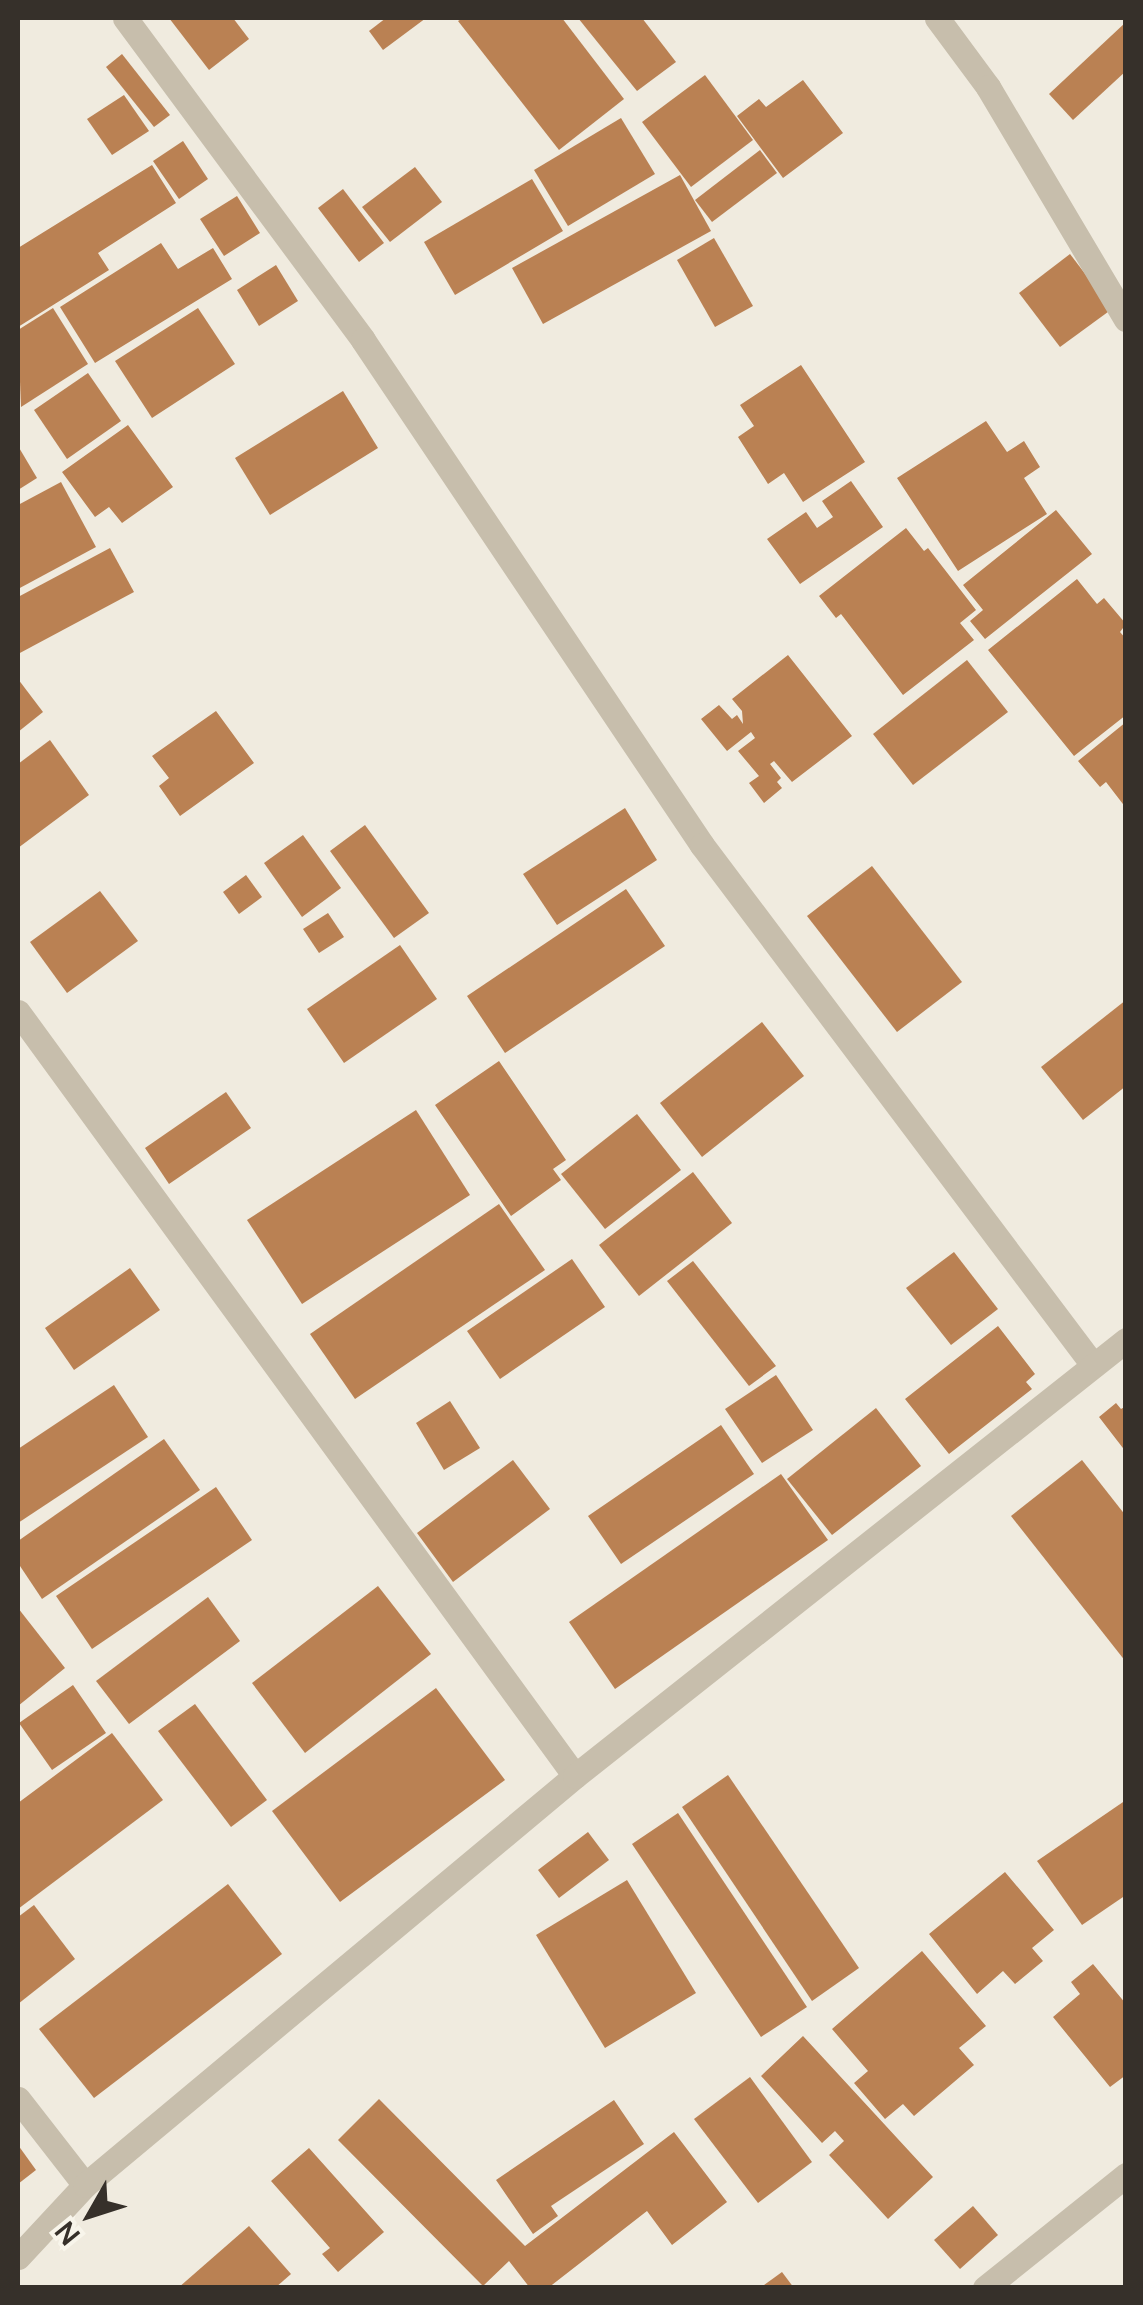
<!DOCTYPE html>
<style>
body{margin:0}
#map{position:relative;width:1143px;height:2305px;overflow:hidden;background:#f0ebdf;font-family:Manrope,sans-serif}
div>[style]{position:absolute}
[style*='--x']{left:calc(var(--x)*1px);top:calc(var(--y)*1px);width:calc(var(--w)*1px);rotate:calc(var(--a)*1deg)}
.building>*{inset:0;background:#ba8153}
.minor>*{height:25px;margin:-12.5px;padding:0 12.5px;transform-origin:12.5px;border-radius:12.5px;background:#c7beac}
span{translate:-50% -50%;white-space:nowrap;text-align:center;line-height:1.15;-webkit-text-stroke:9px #f8f5eb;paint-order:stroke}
.frame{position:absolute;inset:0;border:20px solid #36302a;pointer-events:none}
.north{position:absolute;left:40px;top:2165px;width:100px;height:100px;-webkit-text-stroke:8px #f8f5eb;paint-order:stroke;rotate:231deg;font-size:28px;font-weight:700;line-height:40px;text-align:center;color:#36302a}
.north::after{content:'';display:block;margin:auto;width:35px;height:45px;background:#36302a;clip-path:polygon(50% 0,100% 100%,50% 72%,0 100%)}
</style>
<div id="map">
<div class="building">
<div style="clip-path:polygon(169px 18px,233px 18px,249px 39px,209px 70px)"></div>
<div style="clip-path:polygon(386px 18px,426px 18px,383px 50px,369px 31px)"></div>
<div style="clip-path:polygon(463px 18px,562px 18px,624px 99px,559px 150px,458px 21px)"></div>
<div style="clip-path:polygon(578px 18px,642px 18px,676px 62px,637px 91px)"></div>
<div style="clip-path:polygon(1126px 22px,1126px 71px,1073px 120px,1049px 94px)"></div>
<div style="clip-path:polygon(122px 54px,170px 115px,154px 127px,106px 67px)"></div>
<div style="clip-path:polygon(705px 75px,753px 140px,691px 187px,642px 122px)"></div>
<div style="clip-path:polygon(803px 80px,843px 133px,783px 178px,737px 116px,759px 99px,766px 107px)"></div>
<div style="clip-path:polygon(124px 95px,149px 131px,112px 155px,87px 119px)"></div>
<div style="clip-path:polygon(621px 118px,655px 174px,568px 226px,534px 170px)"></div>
<div style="clip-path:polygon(183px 141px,208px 179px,179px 199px,153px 161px)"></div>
<div style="clip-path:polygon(760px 150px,777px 173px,712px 222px,695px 200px)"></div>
<div style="clip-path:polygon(152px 165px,176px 203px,98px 253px,109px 270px,18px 327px,18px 248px)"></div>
<div style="clip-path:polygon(415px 167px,442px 202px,390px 242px,362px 207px)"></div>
<div style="clip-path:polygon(680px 175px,711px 231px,543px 324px,512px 268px)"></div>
<div style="clip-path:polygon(532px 179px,563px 231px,455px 295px,424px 242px)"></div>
<div style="clip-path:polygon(343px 189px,384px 243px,359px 262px,318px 208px)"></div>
<div style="clip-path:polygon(237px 196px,260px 233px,224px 256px,200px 219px)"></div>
<div style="clip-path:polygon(714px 238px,753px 306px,715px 327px,677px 260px)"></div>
<div style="clip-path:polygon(161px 243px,178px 269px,213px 248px,232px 279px,95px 363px,60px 307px)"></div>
<div style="clip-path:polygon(1070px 254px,1112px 309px,1060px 347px,1019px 293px)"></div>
<div style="clip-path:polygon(276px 265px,298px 301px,259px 326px,237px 290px)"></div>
<div style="clip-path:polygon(53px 308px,88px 364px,21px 407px,18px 330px)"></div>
<div style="clip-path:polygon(198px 308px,235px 364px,152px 418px,115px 361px)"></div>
<div style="clip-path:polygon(801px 365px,865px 462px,803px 502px,784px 473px,768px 484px,738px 437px,754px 426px,740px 405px)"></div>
<div style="clip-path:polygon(88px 373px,121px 421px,67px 459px,34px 410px)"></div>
<div style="clip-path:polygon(343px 391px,378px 448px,270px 515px,235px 458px)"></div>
<div style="clip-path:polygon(986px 421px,1007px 452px,1024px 441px,1040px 467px,1024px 478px,1047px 514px,958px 571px,897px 478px)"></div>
<div style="clip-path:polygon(128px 425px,173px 487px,122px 523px,109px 507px,95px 517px,62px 472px)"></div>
<div style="clip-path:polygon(18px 446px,37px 478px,18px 490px)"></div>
<div style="clip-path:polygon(851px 481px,883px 527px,800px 584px,767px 539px,806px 512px,817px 528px,833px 517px,822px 501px)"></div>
<div style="clip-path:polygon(61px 482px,96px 547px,18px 589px,18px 505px)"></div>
<div style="clip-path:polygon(1056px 510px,1092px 554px,985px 639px,970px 621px,983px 610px,963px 585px)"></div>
<div style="clip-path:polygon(906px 528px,924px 551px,928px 548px,976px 610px,960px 623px,974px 640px,903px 695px,841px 614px,836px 618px,819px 596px)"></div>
<div style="clip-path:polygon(110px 548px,134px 592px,18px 654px,18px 597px)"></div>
<div style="clip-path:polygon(1077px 579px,1097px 604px,1104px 598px,1126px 624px,1120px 632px,1126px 639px,1126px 715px,1074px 756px,988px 650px)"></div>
<div style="clip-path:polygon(788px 655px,852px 736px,792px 782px,774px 761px,770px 764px,781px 778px,777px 782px,782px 788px,764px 803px,749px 783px,759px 776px,738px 751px,755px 738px,751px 732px,727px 751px,701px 719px,719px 705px,732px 719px,737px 715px,743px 724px,742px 711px,732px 699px)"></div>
<div style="clip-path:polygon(967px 660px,1008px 712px,913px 785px,873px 734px)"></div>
<div style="clip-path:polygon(18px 679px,43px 712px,18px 732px)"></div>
<div style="clip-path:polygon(216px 711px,254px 763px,180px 816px,159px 786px,169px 778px,152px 756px)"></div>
<div style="clip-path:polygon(1126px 722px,1126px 808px,1106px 782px,1100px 787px,1078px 761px)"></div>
<div style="clip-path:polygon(50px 740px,89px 795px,18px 848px,18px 764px)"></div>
<div style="clip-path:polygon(625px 808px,657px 860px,557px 925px,523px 874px)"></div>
<div style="clip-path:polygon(365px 825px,429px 913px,394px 938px,330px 851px)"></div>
<div style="clip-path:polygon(303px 835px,341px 888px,302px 917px,264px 863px)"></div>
<div style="clip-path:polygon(872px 866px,962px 982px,897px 1032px,807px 916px)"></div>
<div style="clip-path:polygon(246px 875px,262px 897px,239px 914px,223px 892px)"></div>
<div style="clip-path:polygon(626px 889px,665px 946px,505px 1053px,467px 996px)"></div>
<div style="clip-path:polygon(100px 891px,138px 941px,67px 993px,30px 942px)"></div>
<div style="clip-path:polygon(328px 913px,344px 937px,319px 953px,303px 929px)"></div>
<div style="clip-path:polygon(400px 945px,437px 999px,344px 1063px,307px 1009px)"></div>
<div style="clip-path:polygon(1126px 1000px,1126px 1086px,1083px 1120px,1041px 1067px)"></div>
<div style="clip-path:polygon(762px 1022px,804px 1076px,702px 1157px,660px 1103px)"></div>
<div style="clip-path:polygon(499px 1061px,566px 1160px,553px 1169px,561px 1180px,511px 1216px,435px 1105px)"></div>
<div style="clip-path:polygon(226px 1092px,251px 1128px,169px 1184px,145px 1148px)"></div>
<div style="clip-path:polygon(416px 1110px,470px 1195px,302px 1304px,247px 1220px)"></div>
<div style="clip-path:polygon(637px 1114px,681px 1170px,605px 1229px,561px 1174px)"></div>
<div style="clip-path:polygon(693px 1172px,732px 1223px,639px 1296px,599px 1245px)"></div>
<div style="clip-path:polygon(499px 1204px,545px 1270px,355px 1399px,310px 1334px)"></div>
<div style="clip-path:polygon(954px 1252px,998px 1309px,951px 1345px,906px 1288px)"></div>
<div style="clip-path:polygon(572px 1259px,605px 1307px,500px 1379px,467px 1331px)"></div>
<div style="clip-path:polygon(693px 1261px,776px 1366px,749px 1386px,667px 1281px)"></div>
<div style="clip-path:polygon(130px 1268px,160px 1310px,74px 1370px,45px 1328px)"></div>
<div style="clip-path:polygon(998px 1326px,1035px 1374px,1026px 1382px,1032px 1389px,949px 1454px,905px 1399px)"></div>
<div style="clip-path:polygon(776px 1375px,813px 1430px,762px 1463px,725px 1409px)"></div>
<div style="clip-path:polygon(114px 1385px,148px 1437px,18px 1523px,18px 1449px)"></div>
<div style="clip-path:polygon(450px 1401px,480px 1448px,444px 1470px,416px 1423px)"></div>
<div style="clip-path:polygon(1116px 1403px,1121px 1409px,1126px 1406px,1126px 1452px,1099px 1417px)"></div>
<div style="clip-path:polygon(876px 1408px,921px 1466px,832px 1535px,787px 1479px)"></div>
<div style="clip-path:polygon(721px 1425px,754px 1474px,621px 1564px,588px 1516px)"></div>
<div style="clip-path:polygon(164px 1439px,200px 1490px,42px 1599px,18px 1563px,18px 1541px)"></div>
<div style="clip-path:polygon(513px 1460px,550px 1509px,453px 1582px,417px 1533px)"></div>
<div style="clip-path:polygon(1082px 1460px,1126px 1516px,1126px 1662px,1011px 1516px)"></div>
<div style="clip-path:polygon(781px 1474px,828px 1540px,615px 1689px,569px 1622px)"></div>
<div style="clip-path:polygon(216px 1487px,252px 1540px,92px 1649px,56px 1596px)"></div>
<div style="clip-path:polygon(378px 1586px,431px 1654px,305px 1753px,252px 1683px)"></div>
<div style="clip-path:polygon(208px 1597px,240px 1641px,129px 1724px,96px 1681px)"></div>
<div style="clip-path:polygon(18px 1608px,65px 1668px,18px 1706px)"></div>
<div style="clip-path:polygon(73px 1685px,106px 1733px,52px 1770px,19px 1723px)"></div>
<div style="clip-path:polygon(436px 1688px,505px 1780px,340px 1902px,272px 1811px)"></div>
<div style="clip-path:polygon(195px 1704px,267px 1800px,231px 1827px,158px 1731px)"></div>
<div style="clip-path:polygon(112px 1733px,163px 1800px,18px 1909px,18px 1803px)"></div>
<div style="clip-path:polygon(728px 1775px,859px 1968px,812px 2001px,682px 1807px)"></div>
<div style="clip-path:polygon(1126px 1800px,1126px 1895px,1082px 1925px,1037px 1861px)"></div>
<div style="clip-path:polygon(678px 1813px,807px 2007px,761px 2037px,632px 1844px)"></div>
<div style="clip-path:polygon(588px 1832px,609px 1860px,559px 1898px,538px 1870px)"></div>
<div style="clip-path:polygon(1005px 1872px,1054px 1930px,1032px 1948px,1043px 1961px,1015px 1984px,1003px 1971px,977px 1994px,929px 1934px)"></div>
<div style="clip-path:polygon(627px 1880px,696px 1993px,605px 2048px,536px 1935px)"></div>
<div style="clip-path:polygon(228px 1884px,282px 1954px,94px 2098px,39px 2029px)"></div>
<div style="clip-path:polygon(34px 1905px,75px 1959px,18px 2004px,18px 1917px)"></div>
<div style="clip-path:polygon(922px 1951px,986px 2026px,959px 2048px,974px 2065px,914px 2116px,903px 2104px,885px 2119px,854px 2083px,868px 2071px,832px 2029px)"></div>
<div style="clip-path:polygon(1093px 1964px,1126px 2004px,1126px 2075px,1110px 2087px,1053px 2017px,1080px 1994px,1071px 1982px)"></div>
<div style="clip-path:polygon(803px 2036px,933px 2177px,888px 2219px,829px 2155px,844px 2141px,835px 2131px,822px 2143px,761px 2076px)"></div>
<div style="clip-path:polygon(750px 2077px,812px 2162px,758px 2203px,694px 2119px)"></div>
<div style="clip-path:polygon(379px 2099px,525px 2246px,674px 2132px,727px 2202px,672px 2245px,647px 2211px,548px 2288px,530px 2288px,509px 2261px,483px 2286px,338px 2140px)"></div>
<div style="clip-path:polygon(614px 2100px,644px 2144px,551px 2206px,558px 2216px,533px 2234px,496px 2180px)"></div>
<div style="clip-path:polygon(18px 2145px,36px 2170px,18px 2184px)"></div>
<div style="clip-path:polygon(309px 2148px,384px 2232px,338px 2272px,322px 2254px,330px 2248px,271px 2181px)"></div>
<div style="clip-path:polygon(973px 2206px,998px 2235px,960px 2269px,934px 2240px)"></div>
<div style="clip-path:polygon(249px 2226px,291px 2274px,275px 2288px,178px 2288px)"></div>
<div style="clip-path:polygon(782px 2272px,794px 2288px,760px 2288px)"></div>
</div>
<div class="minor">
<div style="--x:125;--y:18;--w:400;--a:53.5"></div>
<div style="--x:363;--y:340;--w:608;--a:56.13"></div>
<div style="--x:702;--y:845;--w:651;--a:53.06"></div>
<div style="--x:937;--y:18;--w:86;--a:53.5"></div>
<div style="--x:988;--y:87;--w:270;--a:59.3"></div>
<div style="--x:18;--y:1012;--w:945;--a:53.91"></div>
<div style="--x:18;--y:2099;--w:109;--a:52.1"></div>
<div style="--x:18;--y:2257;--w:98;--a:-47.1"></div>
<div style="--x:85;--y:2185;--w:638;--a:-39.85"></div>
<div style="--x:575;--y:1776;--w:703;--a:-38.35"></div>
<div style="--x:985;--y:2288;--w:181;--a:-38.7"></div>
</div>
<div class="frame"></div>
<div class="north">N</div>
</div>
